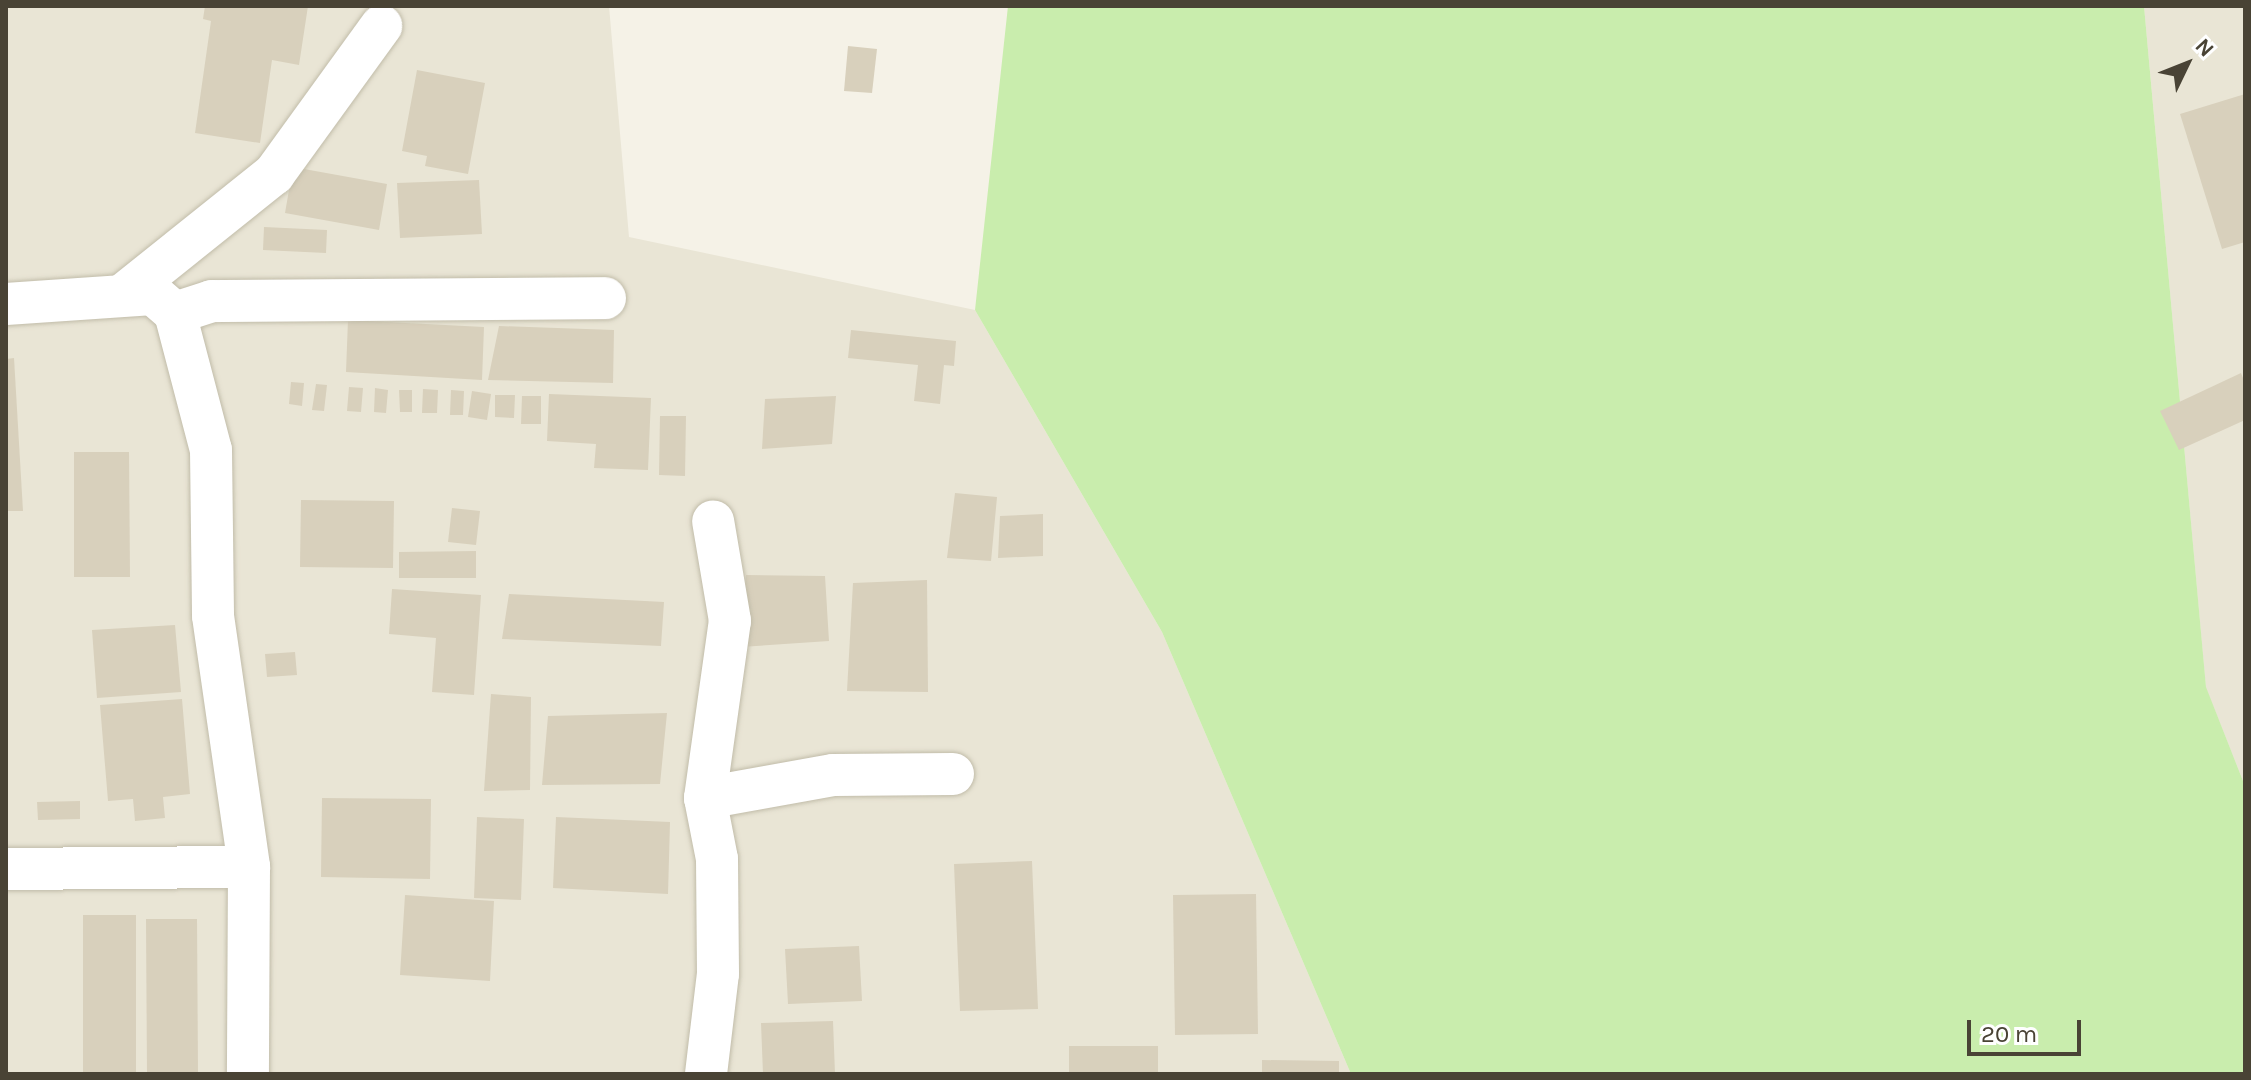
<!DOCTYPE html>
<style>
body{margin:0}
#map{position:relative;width:2251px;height:1080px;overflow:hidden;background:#f5f2e7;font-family:Karla,sans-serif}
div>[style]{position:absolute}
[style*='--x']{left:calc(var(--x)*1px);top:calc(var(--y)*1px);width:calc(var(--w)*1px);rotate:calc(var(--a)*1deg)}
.residential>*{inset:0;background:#e9e5d5}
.green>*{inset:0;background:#c9edad}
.building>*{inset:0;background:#d8d0bc}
.roads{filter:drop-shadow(0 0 2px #c1bca9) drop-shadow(0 0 2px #c1bca9)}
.minor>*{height:42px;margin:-21px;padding:0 21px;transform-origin:21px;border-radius:21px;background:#fff}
span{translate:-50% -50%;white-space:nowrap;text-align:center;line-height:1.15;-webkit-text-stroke:6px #fff;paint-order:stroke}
.frame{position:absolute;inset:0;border:8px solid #494335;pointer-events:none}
.north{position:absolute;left:2147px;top:24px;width:80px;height:80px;-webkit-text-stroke:6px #fff;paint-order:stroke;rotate:47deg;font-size:22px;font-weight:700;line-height:32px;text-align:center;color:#494335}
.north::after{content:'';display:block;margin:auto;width:28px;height:36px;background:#494335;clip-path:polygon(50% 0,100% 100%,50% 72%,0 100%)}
.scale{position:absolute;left:1967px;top:1020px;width:114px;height:36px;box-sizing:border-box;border:4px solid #494335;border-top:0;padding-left:10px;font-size:24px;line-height:28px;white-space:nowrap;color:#494335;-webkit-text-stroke:6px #fff;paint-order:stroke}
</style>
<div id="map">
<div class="residential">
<div style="clip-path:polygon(6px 6px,609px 6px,629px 237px,975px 310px,1162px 632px,1351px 1074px,6px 1074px)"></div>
<div style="clip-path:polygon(2144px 6px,2245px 6px,2245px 786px,2206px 688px)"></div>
</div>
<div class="green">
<div style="clip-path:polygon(1008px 6px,2144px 6px,2206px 687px,2245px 786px,2245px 1074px,1351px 1074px,1162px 632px,975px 310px)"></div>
</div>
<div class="building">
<div style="clip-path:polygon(205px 6px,308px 6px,299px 65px,272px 60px,260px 143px,195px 133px,211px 21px,203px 19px)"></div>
<div style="clip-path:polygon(848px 46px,877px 49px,872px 93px,844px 91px)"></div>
<div style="clip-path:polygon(417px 70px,485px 83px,468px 174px,425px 166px,427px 156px,402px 151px)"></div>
<div style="clip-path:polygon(2245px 94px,2245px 242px,2222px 249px,2180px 114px)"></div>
<div style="clip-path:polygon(293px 167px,387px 184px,379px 230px,285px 213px)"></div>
<div style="clip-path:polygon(479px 180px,482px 234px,400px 238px,397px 183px)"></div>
<div style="clip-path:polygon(264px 227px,327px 230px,326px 253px,263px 250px)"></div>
<div style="clip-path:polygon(348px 320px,484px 327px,482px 380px,346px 372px)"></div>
<div style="clip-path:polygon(499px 326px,614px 330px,613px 383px,488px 380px)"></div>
<div style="clip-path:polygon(851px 330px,956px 341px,954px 366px,944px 365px,940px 404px,914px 401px,918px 365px,848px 358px)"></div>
<div style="clip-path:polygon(14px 358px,23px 511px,6px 511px,6px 359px)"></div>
<div style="clip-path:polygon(2241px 373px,2245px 383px,2245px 420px,2179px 450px,2160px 411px)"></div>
<div style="clip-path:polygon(291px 382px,304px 383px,302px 406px,289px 404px)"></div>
<div style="clip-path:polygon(316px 384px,327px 385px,324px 411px,312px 410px)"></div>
<div style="clip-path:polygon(349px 387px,363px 388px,361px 412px,347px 411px)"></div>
<div style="clip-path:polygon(375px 388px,388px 390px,386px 413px,374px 412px)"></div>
<div style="clip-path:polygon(423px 389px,438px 390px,437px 413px,422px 413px)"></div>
<div style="clip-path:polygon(399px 390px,412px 390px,412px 412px,400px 412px)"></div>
<div style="clip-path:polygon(451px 390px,464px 391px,463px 415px,450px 415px)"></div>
<div style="clip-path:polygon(472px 391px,491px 394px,487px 420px,468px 417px)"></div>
<div style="clip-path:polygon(549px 394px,651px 398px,648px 470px,594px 468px,596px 444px,547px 441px)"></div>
<div style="clip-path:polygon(495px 395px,515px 395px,514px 418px,495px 417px)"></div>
<div style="clip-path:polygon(522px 396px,541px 396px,541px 424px,521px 424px)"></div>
<div style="clip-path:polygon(836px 396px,832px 444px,762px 449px,765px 399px)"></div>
<div style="clip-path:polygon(660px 416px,686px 416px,685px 476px,659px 475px)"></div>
<div style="clip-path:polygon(74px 452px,129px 452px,130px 577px,74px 577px)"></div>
<div style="clip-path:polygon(955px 493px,997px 497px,991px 561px,947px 558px)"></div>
<div style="clip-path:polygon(301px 500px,394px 501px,393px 568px,300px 567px)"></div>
<div style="clip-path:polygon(452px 508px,480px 511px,476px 545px,448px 542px)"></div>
<div style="clip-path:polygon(1043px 514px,1043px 556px,998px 558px,1000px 516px)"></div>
<div style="clip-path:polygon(476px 551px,476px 578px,399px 578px,399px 552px)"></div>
<div style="clip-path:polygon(746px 575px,825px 576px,829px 641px,740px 647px)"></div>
<div style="clip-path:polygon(927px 580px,928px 692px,847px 691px,853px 583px)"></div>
<div style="clip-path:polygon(392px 589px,481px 595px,474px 695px,432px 692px,436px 638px,389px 634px)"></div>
<div style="clip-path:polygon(509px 594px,664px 602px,661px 646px,502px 639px)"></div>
<div style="clip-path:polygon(175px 625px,181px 692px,97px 698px,92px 630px)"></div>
<div style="clip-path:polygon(295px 652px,297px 675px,267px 677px,265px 654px)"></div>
<div style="clip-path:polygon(491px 694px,531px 697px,530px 790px,484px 791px)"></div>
<div style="clip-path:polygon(182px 699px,190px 794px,163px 797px,165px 818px,135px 821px,133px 799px,108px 801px,100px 705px)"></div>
<div style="clip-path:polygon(667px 713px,660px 784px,542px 785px,548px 716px)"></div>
<div style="clip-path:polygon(322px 798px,431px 799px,430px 879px,321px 877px)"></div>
<div style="clip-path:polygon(80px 801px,80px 819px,38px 820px,37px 802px)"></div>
<div style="clip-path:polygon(477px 817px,524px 819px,521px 900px,474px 898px)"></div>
<div style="clip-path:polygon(556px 817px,670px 822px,668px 894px,553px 888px)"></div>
<div style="clip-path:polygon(1032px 861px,1038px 1009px,960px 1011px,954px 864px)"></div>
<div style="clip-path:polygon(1256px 894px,1258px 1034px,1175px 1035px,1173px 895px)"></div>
<div style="clip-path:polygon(405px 895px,494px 901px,490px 981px,400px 975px)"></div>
<div style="clip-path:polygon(83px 915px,136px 915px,136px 1074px,83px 1074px)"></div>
<div style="clip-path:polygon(146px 919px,197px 919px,198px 1074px,147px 1074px)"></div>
<div style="clip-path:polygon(859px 946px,862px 1001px,788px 1004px,785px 949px)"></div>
<div style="clip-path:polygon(833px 1021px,835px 1074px,763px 1074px,761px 1023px)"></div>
<div style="clip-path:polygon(1069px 1046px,1158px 1046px,1158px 1074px,1069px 1074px)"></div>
<div style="clip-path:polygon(1262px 1060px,1339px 1061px,1339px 1074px,1262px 1074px)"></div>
</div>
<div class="roads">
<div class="minor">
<div style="--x:124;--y:294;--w:192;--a:-38.7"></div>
<div style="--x:274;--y:174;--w:183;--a:-54.1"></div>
<div style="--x:6;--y:304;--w:147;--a:-3.9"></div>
<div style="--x:153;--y:294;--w:29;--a:41"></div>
<div style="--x:175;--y:313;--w:39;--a:-18"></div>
<div style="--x:212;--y:301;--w:393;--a:-0.4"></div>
<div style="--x:175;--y:313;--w:142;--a:75.3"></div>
<div style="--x:211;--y:450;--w:166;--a:89.3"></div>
<div style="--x:213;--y:616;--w:254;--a:81.8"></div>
<div style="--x:249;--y:867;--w:207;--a:90.3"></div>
<div style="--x:705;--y:798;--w:130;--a:-10.2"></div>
<div style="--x:833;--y:775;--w:120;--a:-0.5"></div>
<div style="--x:6;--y:869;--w:243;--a:-0.5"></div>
<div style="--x:706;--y:1074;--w:101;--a:-83.2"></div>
<div style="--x:718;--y:974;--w:115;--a:-90.5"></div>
<div style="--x:717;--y:859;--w:62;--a:-101.1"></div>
<div style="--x:705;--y:798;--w:179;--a:-82"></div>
<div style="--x:730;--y:621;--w:101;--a:-99.6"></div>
</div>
</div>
<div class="frame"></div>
<div class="north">N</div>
<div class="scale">20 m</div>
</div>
